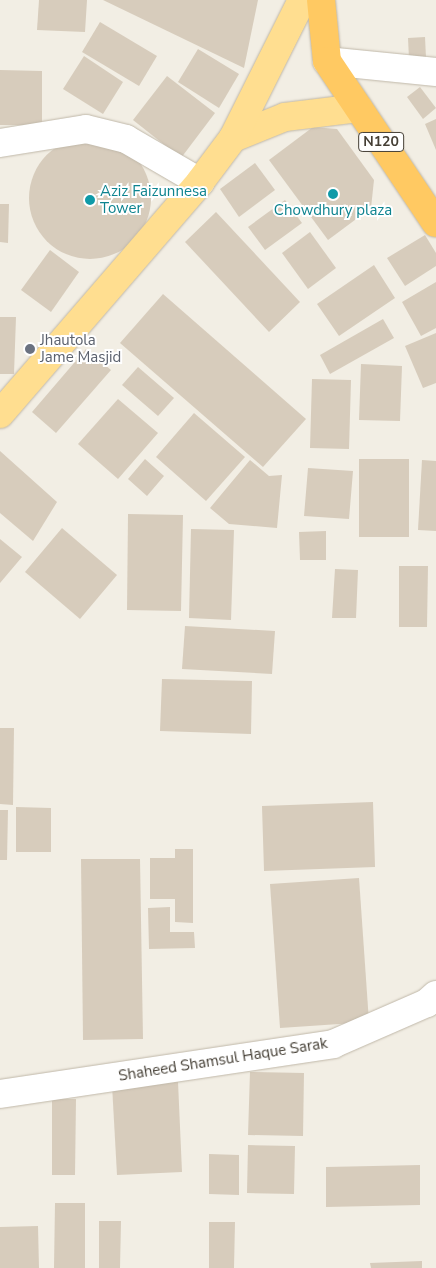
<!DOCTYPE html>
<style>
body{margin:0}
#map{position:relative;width:436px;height:1268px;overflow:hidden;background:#f2eee4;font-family:"Nunito Sans",sans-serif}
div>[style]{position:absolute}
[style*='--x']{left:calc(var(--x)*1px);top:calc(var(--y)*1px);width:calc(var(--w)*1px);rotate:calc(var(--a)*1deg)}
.building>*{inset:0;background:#d7ccbc}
.round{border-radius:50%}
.roads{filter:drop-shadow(0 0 1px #c0b8a9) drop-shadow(0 0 1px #c0b8a9)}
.minor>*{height:28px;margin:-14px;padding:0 14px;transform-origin:14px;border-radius:14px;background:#fff}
.major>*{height:28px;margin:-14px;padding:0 14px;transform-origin:14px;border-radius:14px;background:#ffde90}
.highway>*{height:28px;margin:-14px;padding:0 14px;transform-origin:14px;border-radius:14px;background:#ffc962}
.dots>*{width:14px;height:14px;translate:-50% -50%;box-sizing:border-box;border:2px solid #fff;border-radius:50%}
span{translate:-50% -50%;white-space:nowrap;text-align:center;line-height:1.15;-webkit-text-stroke:4px #fff;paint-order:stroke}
.shield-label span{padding:1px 4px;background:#fff;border:1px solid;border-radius:4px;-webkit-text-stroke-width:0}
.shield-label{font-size:14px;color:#443e34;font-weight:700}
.culture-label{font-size:15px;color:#0d838f}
.left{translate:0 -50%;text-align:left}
.worship-label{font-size:15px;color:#5b616d}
.street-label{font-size:15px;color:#443e34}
</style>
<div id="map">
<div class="building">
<div style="clip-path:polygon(39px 0,87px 0,85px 32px,37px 30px)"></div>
<div style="clip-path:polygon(103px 0,258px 0,244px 68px)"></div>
<div style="clip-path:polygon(100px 22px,157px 56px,139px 86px,82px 52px)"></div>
<div style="clip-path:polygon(425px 37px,426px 58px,409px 59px,408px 38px)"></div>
<div style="clip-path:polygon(198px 49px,239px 74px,219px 108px,178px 82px)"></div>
<div style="clip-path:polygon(84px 56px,123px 82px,103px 114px,63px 89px)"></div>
<div style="clip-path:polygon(0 70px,42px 71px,42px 125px,0 125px)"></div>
<div style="clip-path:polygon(167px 76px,215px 113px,181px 158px,133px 120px)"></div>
<div style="clip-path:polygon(420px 87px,436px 108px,423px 119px,407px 97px)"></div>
<div style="clip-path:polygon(436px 119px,436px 150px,425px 124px)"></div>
<div style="clip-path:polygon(313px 127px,337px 129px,374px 180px,371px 208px,328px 240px,269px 160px)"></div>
<div class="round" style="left:29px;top:137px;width:122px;height:122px"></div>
<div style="clip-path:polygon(255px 163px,275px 190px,239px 217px,220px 189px)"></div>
<div style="clip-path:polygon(285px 200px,302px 223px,265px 250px,248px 227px)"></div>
<div style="clip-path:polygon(0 204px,9px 204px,8px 243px,0 242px)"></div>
<div style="clip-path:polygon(216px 212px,300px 302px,269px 332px,185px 242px)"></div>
<div style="clip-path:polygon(310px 232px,336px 268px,308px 289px,282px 253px)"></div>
<div style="clip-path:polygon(425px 235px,436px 253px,436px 266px,405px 286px,387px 258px)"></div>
<div style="clip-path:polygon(50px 250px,79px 272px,51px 312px,21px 290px)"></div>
<div style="clip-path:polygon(374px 265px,395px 298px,339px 336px,317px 304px)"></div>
<div style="clip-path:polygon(436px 282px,436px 328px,421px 336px,402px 302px)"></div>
<div style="clip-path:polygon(163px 294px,306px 419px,263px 467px,120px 343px)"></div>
<div style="clip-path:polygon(0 317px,16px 317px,14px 374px,0 374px)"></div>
<div style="clip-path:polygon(383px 319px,394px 338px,330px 374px,320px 355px)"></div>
<div style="clip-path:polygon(436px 333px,436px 383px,423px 388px,405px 346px)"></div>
<div style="clip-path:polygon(86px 349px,111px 370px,56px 433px,32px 412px)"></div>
<div style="clip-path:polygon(361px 364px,402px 366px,400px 421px,359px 420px)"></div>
<div style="clip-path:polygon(138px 367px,174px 398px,158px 416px,122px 385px)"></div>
<div style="clip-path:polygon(312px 379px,351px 380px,349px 449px,310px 448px)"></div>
<div style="clip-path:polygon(118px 399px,158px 433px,118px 479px,78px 444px)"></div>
<div style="clip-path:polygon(194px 413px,245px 457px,206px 501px,156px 457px)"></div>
<div style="clip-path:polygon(0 451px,57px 502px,33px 541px,0 513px)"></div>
<div style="clip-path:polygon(145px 459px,164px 476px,147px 496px,128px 479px)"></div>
<div style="clip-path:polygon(359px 459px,409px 459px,409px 537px,359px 537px)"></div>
<div style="clip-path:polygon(250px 460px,269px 476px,282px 475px,277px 528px,229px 524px,210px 508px)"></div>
<div style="clip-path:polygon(422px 460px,436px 461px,436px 531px,418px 530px)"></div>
<div style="clip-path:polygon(308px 468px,353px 471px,349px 519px,304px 516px)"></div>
<div style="clip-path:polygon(128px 514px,183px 515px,181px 611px,127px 610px)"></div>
<div style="clip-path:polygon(62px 528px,117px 575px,80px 619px,25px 572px)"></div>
<div style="clip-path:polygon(191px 529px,234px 530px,231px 620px,189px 618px)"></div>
<div style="clip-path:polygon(326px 531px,326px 560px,300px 560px,299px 532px)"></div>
<div style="clip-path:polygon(0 539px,22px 557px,0 583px)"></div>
<div style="clip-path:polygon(399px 566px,428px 566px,427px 627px,399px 627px)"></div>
<div style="clip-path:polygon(335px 569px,358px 570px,356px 618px,332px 618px)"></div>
<div style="clip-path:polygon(185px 626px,275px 631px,272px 674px,182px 669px)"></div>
<div style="clip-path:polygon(162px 679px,252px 681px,251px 734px,160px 731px)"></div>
<div style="clip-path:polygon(0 728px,14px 728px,13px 805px,0 804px)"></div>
<div style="clip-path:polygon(373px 802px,375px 867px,264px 871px,262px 806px)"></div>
<div style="clip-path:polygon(16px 807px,51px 808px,51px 852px,16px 852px)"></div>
<div style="clip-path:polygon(0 810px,8px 810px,7px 860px,0 860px)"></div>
<div style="clip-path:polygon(175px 849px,193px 849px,193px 923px,175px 922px,175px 899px,150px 899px,150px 858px,175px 858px)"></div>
<div style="clip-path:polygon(81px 859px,140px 859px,143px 1039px,83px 1040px)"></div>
<div style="clip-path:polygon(359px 878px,369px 1022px,280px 1028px,270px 884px)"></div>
<div style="clip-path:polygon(170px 907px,170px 932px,194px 932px,195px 948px,149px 949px,148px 908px)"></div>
<div style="clip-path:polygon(250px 1072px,304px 1073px,303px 1136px,248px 1135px)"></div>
<div style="clip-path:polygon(178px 1082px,182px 1172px,117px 1175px,112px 1085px)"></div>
<div style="clip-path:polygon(52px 1099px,76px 1099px,75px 1175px,52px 1175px)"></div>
<div style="clip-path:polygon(248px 1145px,295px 1146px,294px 1194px,247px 1193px)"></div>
<div style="clip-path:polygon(209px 1154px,239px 1155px,239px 1195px,209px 1194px)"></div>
<div style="clip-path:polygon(420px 1165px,420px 1205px,326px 1207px,326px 1167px)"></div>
<div style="clip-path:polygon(55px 1203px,85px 1203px,85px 1268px,54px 1268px)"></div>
<div style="clip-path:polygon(99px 1221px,121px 1221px,120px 1268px,99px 1268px)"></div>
<div style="clip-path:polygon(209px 1222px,235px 1222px,234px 1268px,209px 1268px)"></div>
<div style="clip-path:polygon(38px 1226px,39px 1268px,0 1268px,0 1227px)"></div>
<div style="clip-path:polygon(422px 1261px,422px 1268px,371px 1268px,370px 1263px)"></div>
</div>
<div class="roads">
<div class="minor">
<div style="--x:327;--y:61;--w:110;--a:5.8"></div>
<div style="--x:0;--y:143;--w:87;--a:-9.2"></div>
<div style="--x:86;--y:129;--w:41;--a:14"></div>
<div style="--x:126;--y:139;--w:86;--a:30.2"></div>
<div style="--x:0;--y:1094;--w:337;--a:-8.5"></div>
<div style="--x:333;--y:1044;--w:103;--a:-23.6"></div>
<div style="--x:427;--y:1003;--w:12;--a:-42"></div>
</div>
<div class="major">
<div style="--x:233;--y:138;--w:56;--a:-22"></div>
<div style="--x:285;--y:117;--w:74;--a:-7"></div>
<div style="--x:0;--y:414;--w:306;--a:-49.2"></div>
<div style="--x:200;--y:182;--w:55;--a:-53.1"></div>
<div style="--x:233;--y:138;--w:154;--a:-63.4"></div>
</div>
<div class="highway">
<div style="--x:321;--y:0;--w:61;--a:84.4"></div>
<div style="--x:327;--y:61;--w:195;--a:56.1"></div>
</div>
</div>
<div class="dots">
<div style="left:333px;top:194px;background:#0f9aa8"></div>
<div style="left:90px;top:200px;background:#0f9aa8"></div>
<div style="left:30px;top:349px;background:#6b7280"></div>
</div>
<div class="shield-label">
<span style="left:381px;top:142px">N120</span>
</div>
<div class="culture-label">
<span class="left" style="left:100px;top:200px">Aziz Faizunnesa<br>Tower</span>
<span style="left:333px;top:211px">Chowdhury plaza</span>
</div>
<div class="worship-label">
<span class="left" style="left:40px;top:349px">Jhautola<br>Jame Masjid</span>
</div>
<div class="street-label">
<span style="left:223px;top:1060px;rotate:-9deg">Shaheed Shamsul Haque Sarak</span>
</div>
</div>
